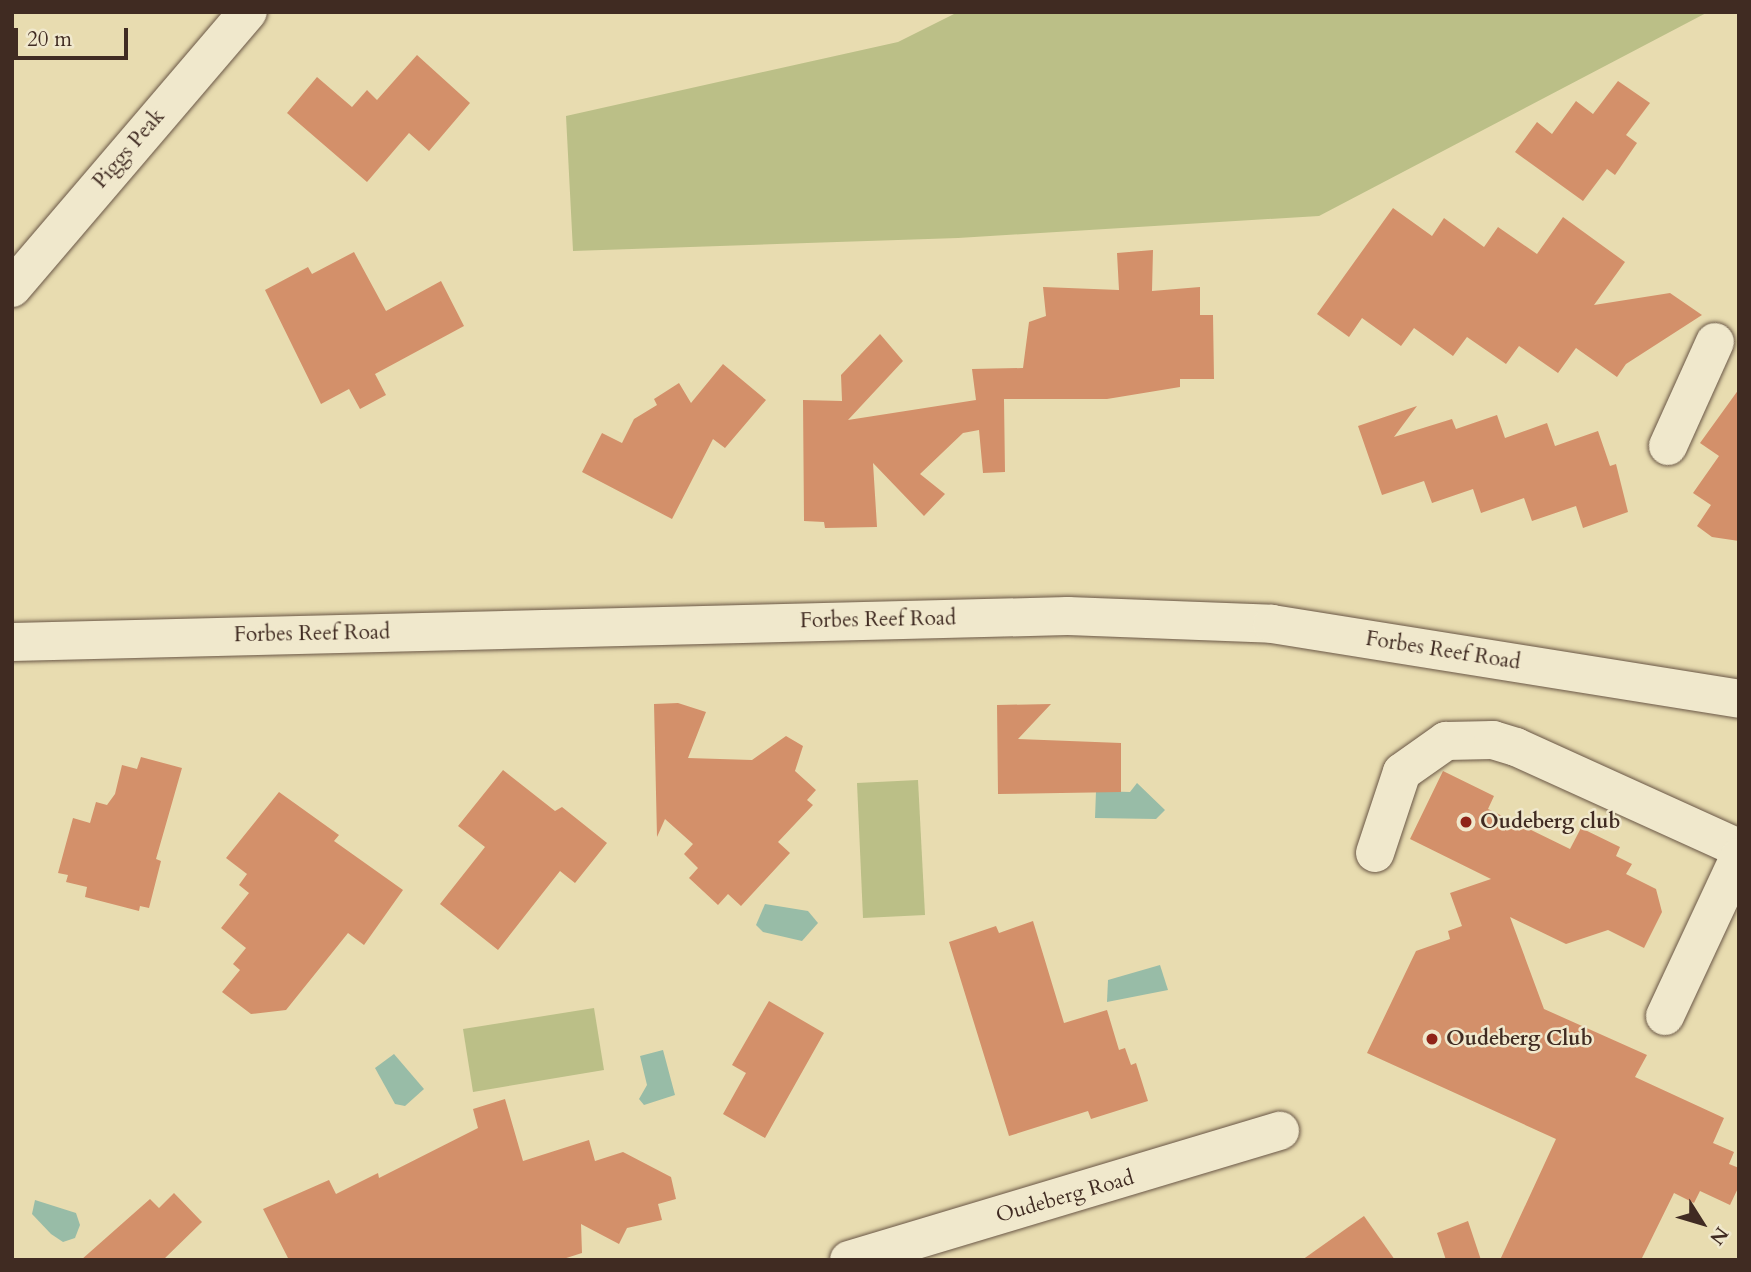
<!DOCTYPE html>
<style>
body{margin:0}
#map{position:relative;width:1751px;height:1272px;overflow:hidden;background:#e8dcb0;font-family:Cardo,serif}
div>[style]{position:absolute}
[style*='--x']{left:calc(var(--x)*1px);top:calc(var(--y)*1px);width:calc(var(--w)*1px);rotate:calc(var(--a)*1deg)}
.green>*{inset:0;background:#bbbf87}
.water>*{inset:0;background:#98bca7}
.building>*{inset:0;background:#d3906a}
.roads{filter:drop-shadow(0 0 2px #6a5746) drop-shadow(0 0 2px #6a5746)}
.minor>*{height:38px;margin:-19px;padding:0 19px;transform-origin:19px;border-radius:19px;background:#f0e8cc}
.dots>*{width:19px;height:19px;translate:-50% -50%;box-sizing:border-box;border:4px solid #f0e8cc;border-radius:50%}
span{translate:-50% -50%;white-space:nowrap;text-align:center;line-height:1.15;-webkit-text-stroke:5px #f0e8cc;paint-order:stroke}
.street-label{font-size:21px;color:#402b22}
.poi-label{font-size:21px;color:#402b22;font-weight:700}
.left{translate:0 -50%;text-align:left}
.frame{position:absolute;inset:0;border:14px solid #402b22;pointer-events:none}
.north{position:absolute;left:1667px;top:1188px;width:70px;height:70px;-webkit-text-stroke:5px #f0e8cc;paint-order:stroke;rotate:127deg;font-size:19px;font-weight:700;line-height:28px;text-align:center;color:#402b22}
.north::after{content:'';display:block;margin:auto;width:24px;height:32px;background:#402b22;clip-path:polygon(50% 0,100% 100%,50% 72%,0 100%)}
.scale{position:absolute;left:14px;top:28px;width:114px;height:32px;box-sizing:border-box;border:4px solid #402b22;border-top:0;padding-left:9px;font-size:21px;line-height:24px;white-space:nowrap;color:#402b22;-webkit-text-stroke:5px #f0e8cc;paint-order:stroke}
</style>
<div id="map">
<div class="green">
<div style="clip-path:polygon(958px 12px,1708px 12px,1319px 216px,958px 238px,573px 251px,566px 116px,898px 42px)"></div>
<div style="clip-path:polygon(918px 780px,925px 915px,863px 918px,857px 783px)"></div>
<div style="clip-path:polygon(594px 1008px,604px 1070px,473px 1092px,463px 1029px)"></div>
</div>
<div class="water">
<div style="clip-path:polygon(1137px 783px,1165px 810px,1156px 819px,1095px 818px,1096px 791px,1130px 792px)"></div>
<div style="clip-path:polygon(765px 904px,808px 911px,818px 923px,802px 941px,763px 932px,756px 925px)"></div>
<div style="clip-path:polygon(1160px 965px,1168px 990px,1107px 1002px,1108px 980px)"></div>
<div style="clip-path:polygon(663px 1050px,675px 1095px,644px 1105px,639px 1099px,647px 1085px,640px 1056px)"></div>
<div style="clip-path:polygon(394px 1054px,424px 1089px,405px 1106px,395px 1104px,375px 1068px)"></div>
<div style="clip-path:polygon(35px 1200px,76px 1213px,80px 1225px,75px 1238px,63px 1242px,51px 1234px,32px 1214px)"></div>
</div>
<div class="building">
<div style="clip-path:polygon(417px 55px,470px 103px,429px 151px,409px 133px,367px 182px,287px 113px,317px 77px,352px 107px,367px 90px,377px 100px)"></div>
<div style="clip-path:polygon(1618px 81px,1650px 103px,1626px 135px,1637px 143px,1615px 175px,1607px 169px,1583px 201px,1515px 152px,1537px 122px,1552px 134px,1576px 101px,1593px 114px)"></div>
<div style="clip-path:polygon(1393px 208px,1432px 236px,1444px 218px,1484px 247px,1498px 227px,1537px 254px,1563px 217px,1625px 262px,1594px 305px,1670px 293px,1702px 315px,1626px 364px,1617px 377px,1576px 348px,1558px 373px,1519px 346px,1506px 364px,1467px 337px,1453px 356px,1414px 328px,1401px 346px,1362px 318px,1349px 337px,1317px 314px)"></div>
<div style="clip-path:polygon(1153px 250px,1152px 291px,1200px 287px,1200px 315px,1213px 315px,1214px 379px,1180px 379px,1180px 387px,1107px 399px,1004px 399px,1005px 472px,983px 473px,979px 430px,963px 433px,920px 474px,945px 494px,924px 516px,873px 463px,877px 527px,825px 528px,824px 522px,804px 521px,803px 400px,842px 401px,841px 375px,880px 334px,903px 361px,848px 420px,976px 400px,972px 369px,1023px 368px,1029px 322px,1046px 316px,1043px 287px,1119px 290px,1117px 253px)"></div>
<div style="clip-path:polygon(354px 252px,386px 311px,441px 281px,464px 326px,375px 374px,386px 395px,360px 409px,349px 389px,321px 404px,265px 290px,308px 267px,312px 274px)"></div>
<div style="clip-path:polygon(723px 364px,766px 400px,725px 448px,713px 439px,672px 519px,582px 472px,602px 433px,622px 443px,634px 419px,657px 405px,654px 399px,679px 383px,691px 403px)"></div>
<div style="clip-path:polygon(1739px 389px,1739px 541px,1712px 537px,1697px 526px,1711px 505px,1693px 493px,1719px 456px,1700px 443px)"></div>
<div style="clip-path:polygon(1417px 406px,1394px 437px,1452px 419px,1456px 429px,1497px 415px,1505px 438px,1547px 423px,1555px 446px,1598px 431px,1610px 466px,1616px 464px,1628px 512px,1583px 528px,1576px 506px,1532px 521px,1524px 498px,1481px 513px,1473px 489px,1432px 503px,1424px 481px,1382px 495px,1358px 426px)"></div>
<div style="clip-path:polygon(678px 703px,706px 712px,688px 758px,752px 760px,786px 736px,803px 746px,795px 771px,816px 790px,807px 800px,813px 805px,778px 842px,790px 853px,741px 906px,728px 894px,718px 905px,689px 878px,698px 868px,684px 854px,693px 844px,665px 819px,657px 837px,654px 704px)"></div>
<div style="clip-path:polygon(1051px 704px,1018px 739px,1121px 743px,1121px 792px,998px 794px,997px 705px)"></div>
<div style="clip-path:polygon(141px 757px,182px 768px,156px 859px,161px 861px,149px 908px,140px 906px,139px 911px,85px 897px,87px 887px,66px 882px,68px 875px,58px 873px,73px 818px,90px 823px,96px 802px,107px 805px,115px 794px,122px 765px,137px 769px)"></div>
<div style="clip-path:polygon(503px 770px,555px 811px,562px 807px,607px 843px,575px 883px,560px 871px,498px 950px,440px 904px,485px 847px,458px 826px)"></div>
<div style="clip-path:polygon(1443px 771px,1494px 796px,1488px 809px,1570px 849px,1581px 828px,1620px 847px,1616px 856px,1632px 864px,1626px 874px,1656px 889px,1662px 912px,1644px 948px,1608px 930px,1566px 944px,1510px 917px,1544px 1009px,1647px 1055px,1635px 1077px,1724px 1118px,1713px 1143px,1734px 1152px,1729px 1164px,1739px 1168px,1739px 1186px,1730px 1205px,1700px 1191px,1694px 1203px,1674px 1193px,1641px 1260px,1500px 1260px,1556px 1139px,1367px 1053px,1416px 951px,1450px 939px,1448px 931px,1462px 926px,1450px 893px,1491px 879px,1410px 839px)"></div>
<div style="clip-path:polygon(279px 792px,339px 835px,334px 841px,403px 890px,364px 945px,348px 933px,286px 1010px,251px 1014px,222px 992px,240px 970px,233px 964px,246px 948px,221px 928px,249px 893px,239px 885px,247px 874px,226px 858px)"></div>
<div style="clip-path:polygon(1033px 921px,1064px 1023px,1107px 1010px,1119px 1050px,1125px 1048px,1131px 1065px,1136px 1063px,1148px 1101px,1091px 1119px,1088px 1111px,1009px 1136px,949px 942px,996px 926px,999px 933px)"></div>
<div style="clip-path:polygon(769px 1001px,824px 1033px,765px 1138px,723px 1114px,746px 1073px,732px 1065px)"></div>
<div style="clip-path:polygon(505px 1099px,523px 1161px,589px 1140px,595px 1161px,623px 1152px,671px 1177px,676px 1199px,658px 1204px,662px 1220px,627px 1228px,619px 1244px,581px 1224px,582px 1253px,560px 1260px,289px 1260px,263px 1209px,329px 1180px,336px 1194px,378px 1173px,379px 1178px,478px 1128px,473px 1109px)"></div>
<div style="clip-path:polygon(174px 1193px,202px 1222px,163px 1260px,81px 1260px,150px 1199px,159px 1208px)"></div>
<div style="clip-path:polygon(1364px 1216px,1395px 1260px,1302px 1260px)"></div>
<div style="clip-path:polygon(1468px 1221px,1481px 1260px,1446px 1260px,1437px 1233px)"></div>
</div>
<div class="roads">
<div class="minor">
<div style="--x:12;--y:288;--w:363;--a:-49.5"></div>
<div style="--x:1668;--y:446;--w:114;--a:-65.7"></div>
<div style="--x:12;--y:642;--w:1056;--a:-1.41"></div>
<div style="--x:1068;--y:616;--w:204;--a:2.2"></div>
<div style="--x:1272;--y:624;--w:473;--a:9.1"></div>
<div style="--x:1375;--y:853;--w:85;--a:-71.6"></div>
<div style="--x:1402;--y:772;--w:54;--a:-35.2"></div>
<div style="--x:1446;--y:741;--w:47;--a:-1.2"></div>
<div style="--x:1493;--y:740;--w:24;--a:17"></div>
<div style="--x:1516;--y:747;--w:245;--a:24.4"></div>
<div style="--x:1665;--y:1016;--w:175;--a:-65"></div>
<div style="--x:849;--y:1260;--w:450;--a:-16.7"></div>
</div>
</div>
<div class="dots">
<div style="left:1466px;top:822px;background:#8f2418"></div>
<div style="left:1432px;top:1039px;background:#8f2418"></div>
</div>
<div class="street-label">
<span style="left:129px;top:149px;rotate:-49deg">Piggs Peak</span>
<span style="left:878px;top:620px;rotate:-1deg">Forbes Reef Road</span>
<span style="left:312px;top:634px;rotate:-1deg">Forbes Reef Road</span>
<span style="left:1443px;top:651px;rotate:9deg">Forbes Reef Road</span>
<span style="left:1065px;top:1197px;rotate:-16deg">Oudeberg Road</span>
</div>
<div class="poi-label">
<span class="left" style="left:1480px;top:822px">Oudeberg club</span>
<span class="left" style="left:1446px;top:1039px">Oudeberg Club</span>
</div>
<div class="frame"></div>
<div class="north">N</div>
<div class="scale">20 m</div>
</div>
